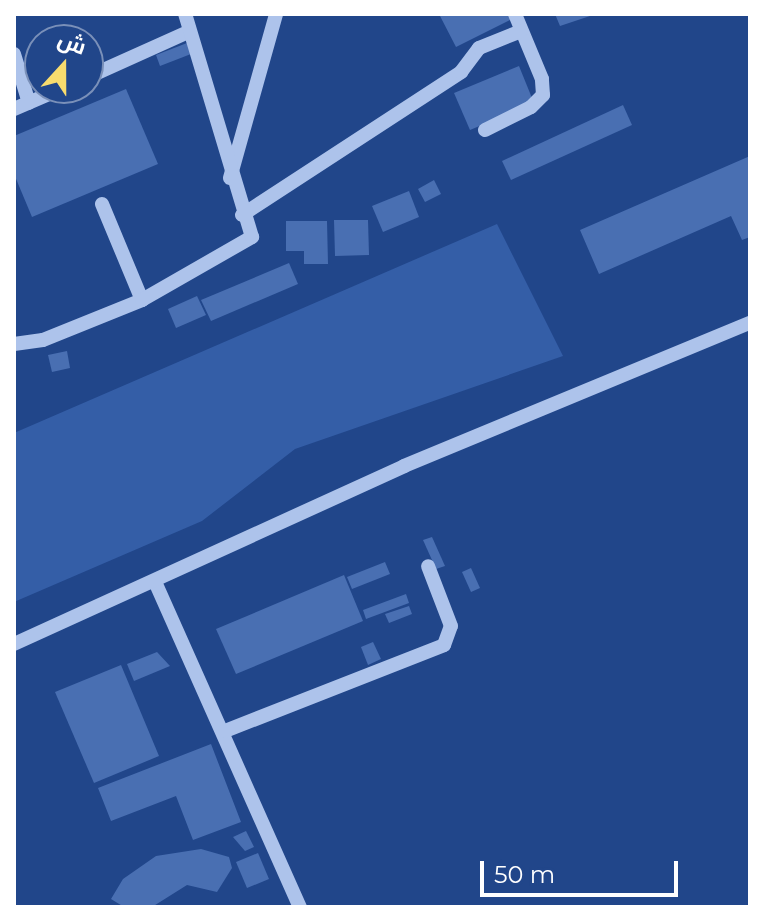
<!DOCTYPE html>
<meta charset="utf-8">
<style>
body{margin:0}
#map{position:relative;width:764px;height:921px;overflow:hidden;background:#21468a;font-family:Montserrat,Cairo,sans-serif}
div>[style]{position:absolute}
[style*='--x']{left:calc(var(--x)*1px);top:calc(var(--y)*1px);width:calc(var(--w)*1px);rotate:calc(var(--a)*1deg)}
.green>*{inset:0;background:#345ea7}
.building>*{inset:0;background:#496fb2}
.minor>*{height:14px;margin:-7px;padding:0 7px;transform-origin:7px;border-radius:7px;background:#adc3eb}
span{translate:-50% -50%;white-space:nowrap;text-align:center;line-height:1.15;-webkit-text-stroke:8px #21468a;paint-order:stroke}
.frame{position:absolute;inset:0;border:16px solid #fff;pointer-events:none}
.north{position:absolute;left:24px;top:24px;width:80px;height:80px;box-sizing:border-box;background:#21468a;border:2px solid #7a90b9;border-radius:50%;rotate:21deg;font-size:22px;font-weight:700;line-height:32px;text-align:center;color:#fff}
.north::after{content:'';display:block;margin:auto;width:28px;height:36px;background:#f8dc6e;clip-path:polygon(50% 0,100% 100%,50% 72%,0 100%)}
.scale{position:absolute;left:480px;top:861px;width:198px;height:36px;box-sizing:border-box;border:4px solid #fff;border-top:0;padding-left:10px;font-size:24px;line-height:28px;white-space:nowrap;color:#fff;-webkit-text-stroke:6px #21468a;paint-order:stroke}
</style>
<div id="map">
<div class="green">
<div style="clip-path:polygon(497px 224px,563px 356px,295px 449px,202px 521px,14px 602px,14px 433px)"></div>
</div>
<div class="building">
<div style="clip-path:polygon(439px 14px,509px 14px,512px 19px,456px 47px)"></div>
<div style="clip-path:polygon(555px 14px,593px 14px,593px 15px,560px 26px)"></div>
<div style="clip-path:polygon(187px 43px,191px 54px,160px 66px,156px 55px)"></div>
<div style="clip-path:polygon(519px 66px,534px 103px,470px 130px,454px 93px)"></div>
<div style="clip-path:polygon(126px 89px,158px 164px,32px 217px,14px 174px,14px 136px)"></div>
<div style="clip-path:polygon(623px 105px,632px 125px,511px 180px,502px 161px)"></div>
<div style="clip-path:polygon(750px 156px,750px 237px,742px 240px,731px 216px,599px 274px,580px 230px)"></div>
<div style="clip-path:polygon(434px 180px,441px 194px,425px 202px,418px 189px)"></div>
<div style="clip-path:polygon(409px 191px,419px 217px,383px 232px,372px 206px)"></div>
<div style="clip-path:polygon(334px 220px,368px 220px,369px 255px,335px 256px)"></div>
<div style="clip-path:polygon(286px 221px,327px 221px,328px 264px,304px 264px,304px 251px,286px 251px)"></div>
<div style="clip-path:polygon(289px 263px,298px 284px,211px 321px,201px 300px)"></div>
<div style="clip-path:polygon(197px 296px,206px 315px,176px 328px,168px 309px)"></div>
<div style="clip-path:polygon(67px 351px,70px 368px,52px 372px,48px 355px)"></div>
<div style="clip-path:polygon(432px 537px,445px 566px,436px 569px,423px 540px)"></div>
<div style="clip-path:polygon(385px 562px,390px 574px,352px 589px,347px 577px)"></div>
<div style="clip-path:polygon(471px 568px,480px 588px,471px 592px,462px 572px)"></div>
<div style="clip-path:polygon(344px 575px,363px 621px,236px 674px,216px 629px)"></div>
<div style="clip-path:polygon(406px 594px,409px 603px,366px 619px,363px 610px)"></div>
<div style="clip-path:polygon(409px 606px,412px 614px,389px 623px,385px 614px)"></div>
<div style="clip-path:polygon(373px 642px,381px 659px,368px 665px,361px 647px)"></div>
<div style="clip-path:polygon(157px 652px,170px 666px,134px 681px,127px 664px)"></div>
<div style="clip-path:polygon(121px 665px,159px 756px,94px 783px,55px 692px)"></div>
<div style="clip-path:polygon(211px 744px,241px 822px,193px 840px,176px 796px,111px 821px,98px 788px)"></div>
<div style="clip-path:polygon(246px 831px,254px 847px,245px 851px,233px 837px)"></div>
<div style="clip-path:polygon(201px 849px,229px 857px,232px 868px,217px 892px,187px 885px,152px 907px,124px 907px,111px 899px,123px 879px,156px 856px)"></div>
<div style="clip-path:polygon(258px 853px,269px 879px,247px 888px,236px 862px)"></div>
</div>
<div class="minor">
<div style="--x:14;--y:54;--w:51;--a:73"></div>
<div style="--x:88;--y:77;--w:110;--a:-24.2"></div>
<div style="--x:14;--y:109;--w:53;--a:-23.2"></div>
<div style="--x:485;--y:130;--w:51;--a:-26.6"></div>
<div style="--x:531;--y:107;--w:17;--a:-45"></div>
<div style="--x:543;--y:95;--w:16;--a:-94"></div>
<div style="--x:542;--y:79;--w:70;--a:-112.6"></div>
<div style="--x:230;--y:178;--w:170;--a:-74.3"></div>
<div style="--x:102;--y:204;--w:104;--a:67.4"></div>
<div style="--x:242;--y:215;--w:262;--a:-33.1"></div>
<div style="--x:461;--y:72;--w:30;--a:-53"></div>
<div style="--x:479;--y:48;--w:45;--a:-22"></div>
<div style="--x:14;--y:344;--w:29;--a:-8"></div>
<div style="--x:43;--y:340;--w:107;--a:-22"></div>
<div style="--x:142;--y:300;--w:127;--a:-29.8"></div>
<div style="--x:252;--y:237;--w:233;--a:-106.7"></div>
<div style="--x:156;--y:584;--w:354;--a:66"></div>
<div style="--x:14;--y:644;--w:429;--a:-24.5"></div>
<div style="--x:404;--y:466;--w:374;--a:-22.5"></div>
<div style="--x:225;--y:731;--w:235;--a:-21.4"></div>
<div style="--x:444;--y:645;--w:20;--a:-70"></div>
<div style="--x:451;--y:626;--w:64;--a:-111"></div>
</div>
<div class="frame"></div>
<div class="north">ش</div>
<div class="scale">50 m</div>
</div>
